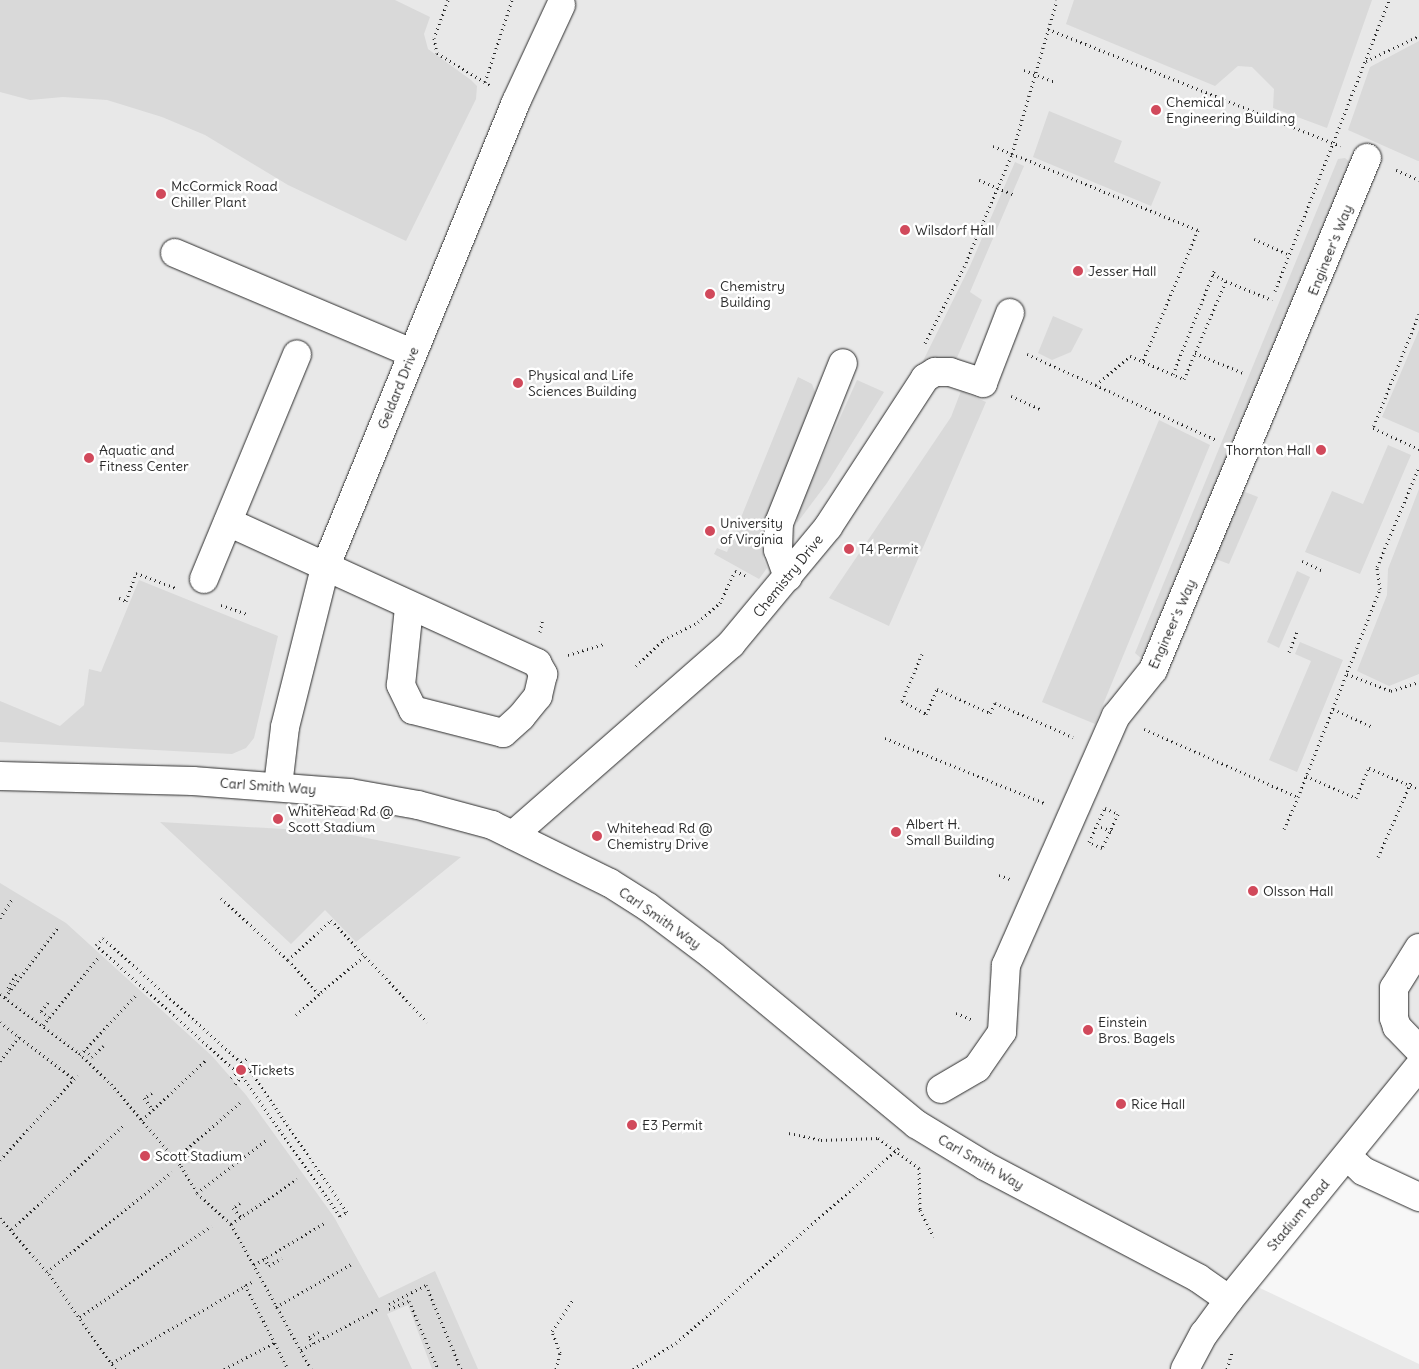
<!DOCTYPE html>
<style>
body{margin:0}
#map{position:relative;width:1419px;height:1369px;overflow:hidden;background:#f7f7f7;font-family:Delius,sans-serif}
div>[style]{position:absolute}
[style*='--x']{left:calc(var(--x)*1px);top:calc(var(--y)*1px);width:calc(var(--w)*1px);rotate:calc(var(--a)*1deg)}
.built>*{inset:0;background:#e8e8e8}
.green>*{inset:0;background:#d9d9d9}
.path>*{height:3px;margin-top:-1.5px;transform-origin:0;background:repeating-linear-gradient(90deg,#2b2b2b 0 1px,transparent 0 5px)}
.roads{filter:drop-shadow(0 0 1px #2b2b2b) drop-shadow(0 0 1px #2b2b2b)}
.minor>*{height:28px;margin:-14px;padding:0 14px;transform-origin:14px;border-radius:14px;background:#fff}
.path-bridge>*{height:3px;margin-top:-1.5px;transform-origin:0;background:repeating-linear-gradient(90deg,#2b2b2b 0 1px,transparent 0 5px)}
.dots>*{width:14px;height:14px;translate:-50% -50%;box-sizing:border-box;border:2px solid #fff;border-radius:50%}
span{translate:-50% -50%;white-space:nowrap;text-align:center;line-height:1.15;-webkit-text-stroke:5px #fff;paint-order:stroke}
.poi-label{font-size:14px;color:#2b2b2b}
.left{translate:0 -50%;text-align:left}
.right{translate:-100% -50%;text-align:right}
.street-label{font-size:14px;color:#2b2b2b}
</style>
<div id="map">
<div class="built">
<div style="clip-path:polygon(0 0,1419px 0,1419px 1062px,1241px 1279px,1419px 1364px,1419px 1369px,0 1369px)"></div>
</div>
<div class="green">
<div style="clip-path:polygon(0 0,395px 0,430px 17px,424px 34px,428px 49px,471px 80px,477px 86px,476px 99px,406px 241px,288px 185px,205px 135px,162px 117px,107px 100px,63px 97px,30px 100px,0 92px)"></div>
<div style="clip-path:polygon(1074px 0,1372px 0,1327px 128px,1273px 108px,1274px 89px,1252px 67px,1238px 66px,1215px 86px,1066px 24px)"></div>
<div style="clip-path:polygon(1419px 41px,1419px 161px,1418px 161px,1348px 130px,1370px 67px)"></div>
<div style="clip-path:polygon(1049px 111px,1122px 141px,1114px 162px,1161px 182px,1151px 206px,1033px 157px)"></div>
<div style="clip-path:polygon(1345px 158px,1351px 163px,1148px 653px,1142px 659px,1135px 653px,1338px 159px)"></div>
<div style="clip-path:polygon(1015px 162px,1024px 166px,970px 292px,982px 300px,956px 360px,922px 363px,970px 266px)"></div>
<div style="clip-path:polygon(1053px 316px,1083px 329px,1071px 352px,1052px 360px,1038px 353px)"></div>
<div style="clip-path:polygon(1419px 330px,1419px 433px,1382px 417px)"></div>
<div style="clip-path:polygon(798px 377px,812px 384px,817px 397px,766px 527px,763px 558px,767px 568px,759px 579px,714px 554px,717px 548px,727px 552px)"></div>
<div style="clip-path:polygon(857px 380px,884px 392px,827px 483px,797px 523px,797px 513px)"></div>
<div style="clip-path:polygon(961px 391px,986px 402px,889px 626px,829px 598px,951px 417px)"></div>
<div style="clip-path:polygon(1159px 420px,1210px 445px,1095px 724px,1042px 702px)"></div>
<div style="clip-path:polygon(1388px 445px,1411px 455px,1360px 574px,1305px 552px,1332px 491px,1363px 504px)"></div>
<div style="clip-path:polygon(1419px 489px,1419px 674px,1389px 686px,1357px 671px,1387px 595px,1388px 569px)"></div>
<div style="clip-path:polygon(1240px 490px,1258px 497px,1229px 564px,1213px 558px)"></div>
<div style="clip-path:polygon(1297px 571px,1310px 577px,1279px 648px,1267px 642px)"></div>
<div style="clip-path:polygon(139px 580px,278px 636px,254px 738px,246px 748px,232px 754px,0 742px,0 701px,60px 726px,84px 705px,89px 669px,101px 672px)"></div>
<div style="clip-path:polygon(1300px 642px,1343px 660px,1297px 772px,1269px 760px,1311px 661px,1295px 654px)"></div>
<div style="clip-path:polygon(160px 822px,337px 832px,461px 857px,356px 942px,325px 910px,291px 944px)"></div>
<div style="clip-path:polygon(0 883px,66px 923px,212px 1056px,246px 1095px,334px 1217px,379px 1298px,435px 1271px,478px 1369px,432px 1369px,408px 1305px,387px 1314px,412px 1369px,0 1369px)"></div>
</div>
<div class="path">
<div style="--x:448;--y:0;--w:40;--a:110.2"></div>
<div style="--x:434;--y:38;--w:15;--a:79"></div>
<div style="--x:437;--y:53;--w:63;--a:31.4"></div>
<div style="--x:1048;--y:29;--w:315;--a:21.8"></div>
<div style="--x:1366;--y:61;--w:59;--a:-25.3"></div>
<div style="--x:485;--y:82;--w:86;--a:-71.8"></div>
<div style="--x:993;--y:146;--w:222;--a:22.3"></div>
<div style="--x:1198;--y:230;--w:142;--a:112.8"></div>
<div style="--x:1396;--y:170;--w:25;--a:23"></div>
<div style="--x:1254;--y:239;--w:39;--a:24"></div>
<div style="--x:1213;--y:274;--w:15;--a:28"></div>
<div style="--x:1275;--y:291;--w:313;--a:-68.6"></div>
<div style="--x:1419;--y:314;--w:123;--a:112"></div>
<div style="--x:1373;--y:428;--w:51;--a:24.5"></div>
<div style="--x:925;--y:343;--w:85;--a:-62.8"></div>
<div style="--x:964;--y:267;--w:123;--a:-67"></div>
<div style="--x:1012;--y:154;--w:160;--a:-73.7"></div>
<div style="--x:1195;--y:353;--w:52;--a:22.6"></div>
<div style="--x:1027;--y:354;--w:209;--a:24.4"></div>
<div style="--x:1173;--y:374;--w:113;--a:-68.2"></div>
<div style="--x:1096;--y:385;--w:45;--a:-40.5"></div>
<div style="--x:1130;--y:356;--w:59;--a:23.1"></div>
<div style="--x:1184;--y:379;--w:107;--a:-66.8"></div>
<div style="--x:1226;--y:281;--w:50;--a:22.4"></div>
<div style="--x:1011;--y:396;--w:34;--a:24"></div>
<div style="--x:1302;--y:561;--w:23;--a:25"></div>
<div style="--x:119;--y:598;--w:8;--a:23"></div>
<div style="--x:126;--y:601;--w:30;--a:-70"></div>
<div style="--x:136;--y:573;--w:43;--a:20.6"></div>
<div style="--x:221;--y:605;--w:28;--a:19"></div>
<div style="--x:540;--y:632;--w:14;--a:-78"></div>
<div style="--x:1289;--y:652;--w:22;--a:-68"></div>
<div style="--x:922;--y:654;--w:51;--a:113.1"></div>
<div style="--x:902;--y:701;--w:27;--a:28"></div>
<div style="--x:926;--y:714;--w:27;--a:-66"></div>
<div style="--x:937;--y:689;--w:58;--a:24.4"></div>
<div style="--x:990;--y:713;--w:11;--a:-63"></div>
<div style="--x:995;--y:703;--w:85;--a:23.6"></div>
<div style="--x:568;--y:655;--w:37;--a:-17"></div>
<div style="--x:636;--y:666;--w:37;--a:-44"></div>
<div style="--x:663;--y:640;--w:39;--a:-27"></div>
<div style="--x:698;--y:622;--w:29;--a:-41"></div>
<div style="--x:720;--y:603;--w:35;--a:-65"></div>
<div style="--x:735;--y:571;--w:13;--a:23"></div>
<div style="--x:1347;--y:674;--w:47;--a:21.1"></div>
<div style="--x:1391;--y:691;--w:29;--a:-18"></div>
<div style="--x:1333;--y:709;--w:44;--a:24.2"></div>
<div style="--x:1144;--y:729;--w:168;--a:23.8"></div>
<div style="--x:1298;--y:797;--w:224;--a:-68.5"></div>
<div style="--x:1380;--y:589;--w:22;--a:-98"></div>
<div style="--x:1377;--y:567;--w:108;--a:-67.2"></div>
<div style="--x:885;--y:738;--w:172;--a:22.2"></div>
<div style="--x:1306;--y:776;--w:55;--a:23.7"></div>
<div style="--x:1356;--y:798;--w:33;--a:-67"></div>
<div style="--x:1369;--y:768;--w:54;--a:22.8"></div>
<div style="--x:1105;--y:808;--w:14;--a:25"></div>
<div style="--x:1118;--y:814;--w:38;--a:115"></div>
<div style="--x:1102;--y:848;--w:14;--a:-155"></div>
<div style="--x:1089;--y:842;--w:38;--a:-65"></div>
<div style="--x:1101;--y:827;--w:14;--a:21"></div>
<div style="--x:1284;--y:829;--w:35;--a:-66"></div>
<div style="--x:1378;--y:857;--w:84;--a:-66.2"></div>
<div style="--x:999;--y:875;--w:12;--a:20"></div>
<div style="--x:221;--y:898;--w:91;--a:42.8"></div>
<div style="--x:0;--y:918;--w:24;--a:-57"></div>
<div style="--x:364;--y:956;--w:59;--a:139.8"></div>
<div style="--x:319;--y:994;--w:46;--a:-132.4"></div>
<div style="--x:288;--y:960;--w:59;--a:-42.9"></div>
<div style="--x:331;--y:920;--w:140;--a:46.7"></div>
<div style="--x:10;--y:990;--w:3;--a:-135"></div>
<div style="--x:8;--y:988;--w:17;--a:-59"></div>
<div style="--x:0;--y:994;--w:99;--a:36.8"></div>
<div style="--x:79;--y:1053;--w:45;--a:44.1"></div>
<div style="--x:111;--y:1084;--w:108;--a:49.5"></div>
<div style="--x:181;--y:1166;--w:31;--a:59"></div>
<div style="--x:197;--y:1193;--w:46;--a:42.4"></div>
<div style="--x:231;--y:1224;--w:166;--a:61.1"></div>
<div style="--x:5;--y:997;--w:89;--a:-52.7"></div>
<div style="--x:956;--y:1013;--w:16;--a:22"></div>
<div style="--x:296;--y:1015;--w:31;--a:-42"></div>
<div style="--x:49;--y:1018;--w:11;--a:-139"></div>
<div style="--x:41;--y:1011;--w:14;--a:-51"></div>
<div style="--x:0;--y:1022;--w:93;--a:37.6"></div>
<div style="--x:74;--y:1079;--w:5;--a:-37"></div>
<div style="--x:43;--y:1025;--w:87;--a:-50.6"></div>
<div style="--x:85;--y:1050;--w:10;--a:45"></div>
<div style="--x:92;--y:1057;--w:16;--a:-45"></div>
<div style="--x:80;--y:1055;--w:82;--a:-47"></div>
<div style="--x:0;--y:1061;--w:31;--a:-52"></div>
<div style="--x:231;--y:1078;--w:8;--a:-45"></div>
<div style="--x:237;--y:1072;--w:190;--a:-138"></div>
<div style="--x:96;--y:945;--w:10;--a:-45"></div>
<div style="--x:103;--y:938;--w:187;--a:42"></div>
<div style="--x:242;--y:1063;--w:8;--a:-40"></div>
<div style="--x:235;--y:1084;--w:11;--a:-49"></div>
<div style="--x:242;--y:1076;--w:171;--a:55"></div>
<div style="--x:340;--y:1216;--w:8;--a:-30"></div>
<div style="--x:347;--y:1212;--w:173;--a:-124.4"></div>
<div style="--x:249;--y:1069;--w:6;--a:-39"></div>
<div style="--x:152;--y:1093;--w:9;--a:148"></div>
<div style="--x:144;--y:1098;--w:15;--a:53"></div>
<div style="--x:142;--y:1120;--w:89;--a:-43.2"></div>
<div style="--x:789;--y:1133;--w:33;--a:12"></div>
<div style="--x:821;--y:1140;--w:57;--a:-2"></div>
<div style="--x:878;--y:1138;--w:51;--a:36.2"></div>
<div style="--x:919;--y:1168;--w:42;--a:88.6"></div>
<div style="--x:920;--y:1210;--w:30;--a:63"></div>
<div style="--x:184;--y:1151;--w:6;--a:51"></div>
<div style="--x:188;--y:1156;--w:14;--a:-34"></div>
<div style="--x:175;--y:1159;--w:89;--a:-40.9"></div>
<div style="--x:0;--y:1160;--w:110;--a:-47.6"></div>
<div style="--x:197;--y:1193;--w:89;--a:-37.3"></div>
<div style="--x:240;--y:1203;--w:9;--a:144"></div>
<div style="--x:233;--y:1208;--w:12;--a:48"></div>
<div style="--x:0;--y:1218;--w:74;--a:48.8"></div>
<div style="--x:49;--y:1274;--w:116;--a:55.2"></div>
<div style="--x:231;--y:1224;--w:80;--a:-34.3"></div>
<div style="--x:12;--y:1229;--w:154;--a:-42.9"></div>
<div style="--x:264;--y:1258;--w:9;--a:58"></div>
<div style="--x:269;--y:1266;--w:15;--a:-32"></div>
<div style="--x:254;--y:1265;--w:84;--a:-30.8"></div>
<div style="--x:47;--y:1272;--w:160;--a:-38.7"></div>
<div style="--x:245;--y:1285;--w:94;--a:62.9"></div>
<div style="--x:389;--y:1304;--w:42;--a:-27.2"></div>
<div style="--x:426;--y:1285;--w:91;--a:67.4"></div>
<div style="--x:276;--y:1307;--w:89;--a:-29.7"></div>
<div style="--x:389;--y:1309;--w:22;--a:-22"></div>
<div style="--x:409;--y:1301;--w:74;--a:66.9"></div>
<div style="--x:80;--y:1317;--w:160;--a:-34.8"></div>
<div style="--x:314;--y:1343;--w:8;--a:-130"></div>
<div style="--x:309;--y:1337;--w:13;--a:-27"></div>
<div style="--x:301;--y:1350;--w:87;--a:-28"></div>
<div style="--x:112;--y:1363;--w:162;--a:-30.1"></div>
<div style="--x:224;--y:1369;--w:59;--a:-27.4"></div>
<div style="--x:556;--y:1369;--w:16;--a:-76"></div>
<div style="--x:560;--y:1353;--w:23;--a:-110"></div>
<div style="--x:552;--y:1331;--w:37;--a:-56"></div>
<div style="--x:633;--y:1369;--w:50;--a:-31.2"></div>
<div style="--x:676;--y:1343;--w:296;--a:-41.2"></div>
<div style="--x:1227;--y:1369;--w:17;--a:-73"></div>
</div>
<div class="roads">
<div class="minor">
<div style="--x:175;--y:253;--w:257;--a:22.9"></div>
<div style="--x:228;--y:522;--w:340;--a:24.5"></div>
<div style="--x:537;--y:663;--w:13;--a:61"></div>
<div style="--x:543;--y:674;--w:23;--a:103"></div>
<div style="--x:538;--y:696;--w:27;--a:129"></div>
<div style="--x:521;--y:717;--w:24;--a:138"></div>
<div style="--x:503;--y:733;--w:93;--a:-165.7"></div>
<div style="--x:413;--y:710;--w:28;--a:-116"></div>
<div style="--x:401;--y:685;--w:78;--a:-84.1"></div>
<div style="--x:788;--y:577;--w:29;--a:-110"></div>
<div style="--x:778;--y:550;--w:27;--a:-88"></div>
<div style="--x:779;--y:523;--w:172;--a:-68.2"></div>
<div style="--x:204;--y:579;--w:243;--a:-67.5"></div>
<div style="--x:0;--y:776;--w:193;--a:1.5"></div>
<div style="--x:193;--y:781;--w:157;--a:4.4"></div>
<div style="--x:350;--y:793;--w:69;--a:10"></div>
<div style="--x:418;--y:805;--w:77;--a:15.1"></div>
<div style="--x:492;--y:825;--w:131;--a:26.2"></div>
<div style="--x:610;--y:883;--w:45;--a:32.3"></div>
<div style="--x:648;--y:907;--w:81;--a:37"></div>
<div style="--x:713;--y:956;--w:264;--a:39.6"></div>
<div style="--x:916;--y:1124;--w:81;--a:31.3"></div>
<div style="--x:985;--y:1166;--w:241;--a:27.7"></div>
<div style="--x:1198;--y:1278;--w:38;--a:35"></div>
<div style="--x:278;--y:786;--w:59;--a:-83.2"></div>
<div style="--x:285;--y:727;--w:164;--a:-75.9"></div>
<div style="--x:325;--y:568;--w:504;--a:-67.71"></div>
<div style="--x:516;--y:102;--w:107;--a:-65.1"></div>
<div style="--x:513;--y:835;--w:290;--a:-41.2"></div>
<div style="--x:731;--y:644;--w:152;--a:-50.3"></div>
<div style="--x:828;--y:527;--w:178;--a:-56.9"></div>
<div style="--x:925;--y:378;--w:12;--a:-31"></div>
<div style="--x:935;--y:372;--w:15;--a:0"></div>
<div style="--x:950;--y:372;--w:35;--a:18"></div>
<div style="--x:983;--y:383;--w:75;--a:-68.9"></div>
<div style="--x:1419;--y:948;--w:47;--a:122"></div>
<div style="--x:1394;--y:988;--w:30;--a:90"></div>
<div style="--x:1394;--y:1018;--w:9;--a:72"></div>
<div style="--x:1397;--y:1027;--w:32;--a:46"></div>
<div style="--x:941;--y:1089;--w:42;--a:-30.3"></div>
<div style="--x:977;--y:1068;--w:44;--a:-55.2"></div>
<div style="--x:1002;--y:1032;--w:67;--a:-86.6"></div>
<div style="--x:1006;--y:965;--w:272;--a:-66.2"></div>
<div style="--x:1116;--y:716;--w:59;--a:-51.2"></div>
<div style="--x:1153;--y:670;--w:555;--a:-67.32"></div>
<div style="--x:1347;--y:1156;--w:22;--a:43"></div>
<div style="--x:1363;--y:1171;--w:62;--a:24.9"></div>
<div style="--x:1185;--y:1369;--w:40;--a:-62"></div>
<div style="--x:1204;--y:1334;--w:42;--a:-53.7"></div>
<div style="--x:1229;--y:1300;--w:301;--a:-50.9"></div>
</div>
</div>
<div class="path-bridge">
<div style="--x:1024;--y:70;--w:33;--a:21"></div>
<div style="--x:979;--y:180;--w:39;--a:23"></div>
</div>
<div class="dots">
<div style="left:1156px;top:110px;background:#d1495b"></div>
<div style="left:161px;top:194px;background:#d1495b"></div>
<div style="left:905px;top:230px;background:#d1495b"></div>
<div style="left:1078px;top:271px;background:#d1495b"></div>
<div style="left:710px;top:294px;background:#d1495b"></div>
<div style="left:518px;top:383px;background:#d1495b"></div>
<div style="left:1321px;top:450px;background:#d1495b"></div>
<div style="left:89px;top:458px;background:#d1495b"></div>
<div style="left:710px;top:531px;background:#d1495b"></div>
<div style="left:849px;top:549px;background:#d1495b"></div>
<div style="left:278px;top:819px;background:#d1495b"></div>
<div style="left:896px;top:832px;background:#d1495b"></div>
<div style="left:597px;top:836px;background:#d1495b"></div>
<div style="left:1253px;top:891px;background:#d1495b"></div>
<div style="left:1088px;top:1030px;background:#d1495b"></div>
<div style="left:241px;top:1070px;background:#d1495b"></div>
<div style="left:1121px;top:1104px;background:#d1495b"></div>
<div style="left:632px;top:1125px;background:#d1495b"></div>
<div style="left:145px;top:1156px;background:#d1495b"></div>
</div>
<div class="poi-label">
<span class="left" style="left:1166px;top:110px">Chemical<br>Engineering Building</span>
<span class="left" style="left:171px;top:194px">McCormick Road<br>Chiller Plant</span>
<span class="left" style="left:915px;top:230px">Wilsdorf Hall</span>
<span class="left" style="left:1088px;top:271px">Jesser Hall</span>
<span class="left" style="left:720px;top:294px">Chemistry<br>Building</span>
<span class="left" style="left:528px;top:383px">Physical and Life<br>Sciences Building</span>
<span class="left" style="left:99px;top:458px">Aquatic and<br>Fitness Center</span>
<span class="right" style="left:1311px;top:450px">Thornton Hall</span>
<span class="left" style="left:720px;top:531px">University<br>of Virginia</span>
<span class="left" style="left:859px;top:549px">T4 Permit</span>
<span class="left" style="left:288px;top:819px">Whitehead Rd @<br>Scott Stadium</span>
<span class="left" style="left:906px;top:832px">Albert H.<br>Small Building</span>
<span class="left" style="left:607px;top:836px">Whitehead Rd @<br>Chemistry Drive</span>
<span class="left" style="left:1263px;top:891px">Olsson Hall</span>
<span class="left" style="left:1098px;top:1030px">Einstein<br>Bros. Bagels</span>
<span class="left" style="left:251px;top:1070px">Tickets</span>
<span class="left" style="left:1131px;top:1104px">Rice Hall</span>
<span class="left" style="left:642px;top:1125px">E3 Permit</span>
<span class="left" style="left:155px;top:1156px">Scott Stadium</span>
</div>
<div class="street-label">
<span style="left:1330px;top:250px;rotate:-68deg">Engineer's Way</span>
<span style="left:398px;top:388px;rotate:-68deg">Geldard Drive</span>
<span style="left:788px;top:576px;rotate:-51deg">Chemistry Drive</span>
<span style="left:1172px;top:624px;rotate:-66deg">Engineer's Way</span>
<span style="left:268px;top:786px;rotate:4deg">Carl Smith Way</span>
<span style="left:660px;top:918px;rotate:35deg">Carl Smith Way</span>
<span style="left:981px;top:1162px;rotate:30deg">Carl Smith Way</span>
<span style="left:1298px;top:1215px;rotate:-50deg">Stadium Road</span>
</div>
</div>
